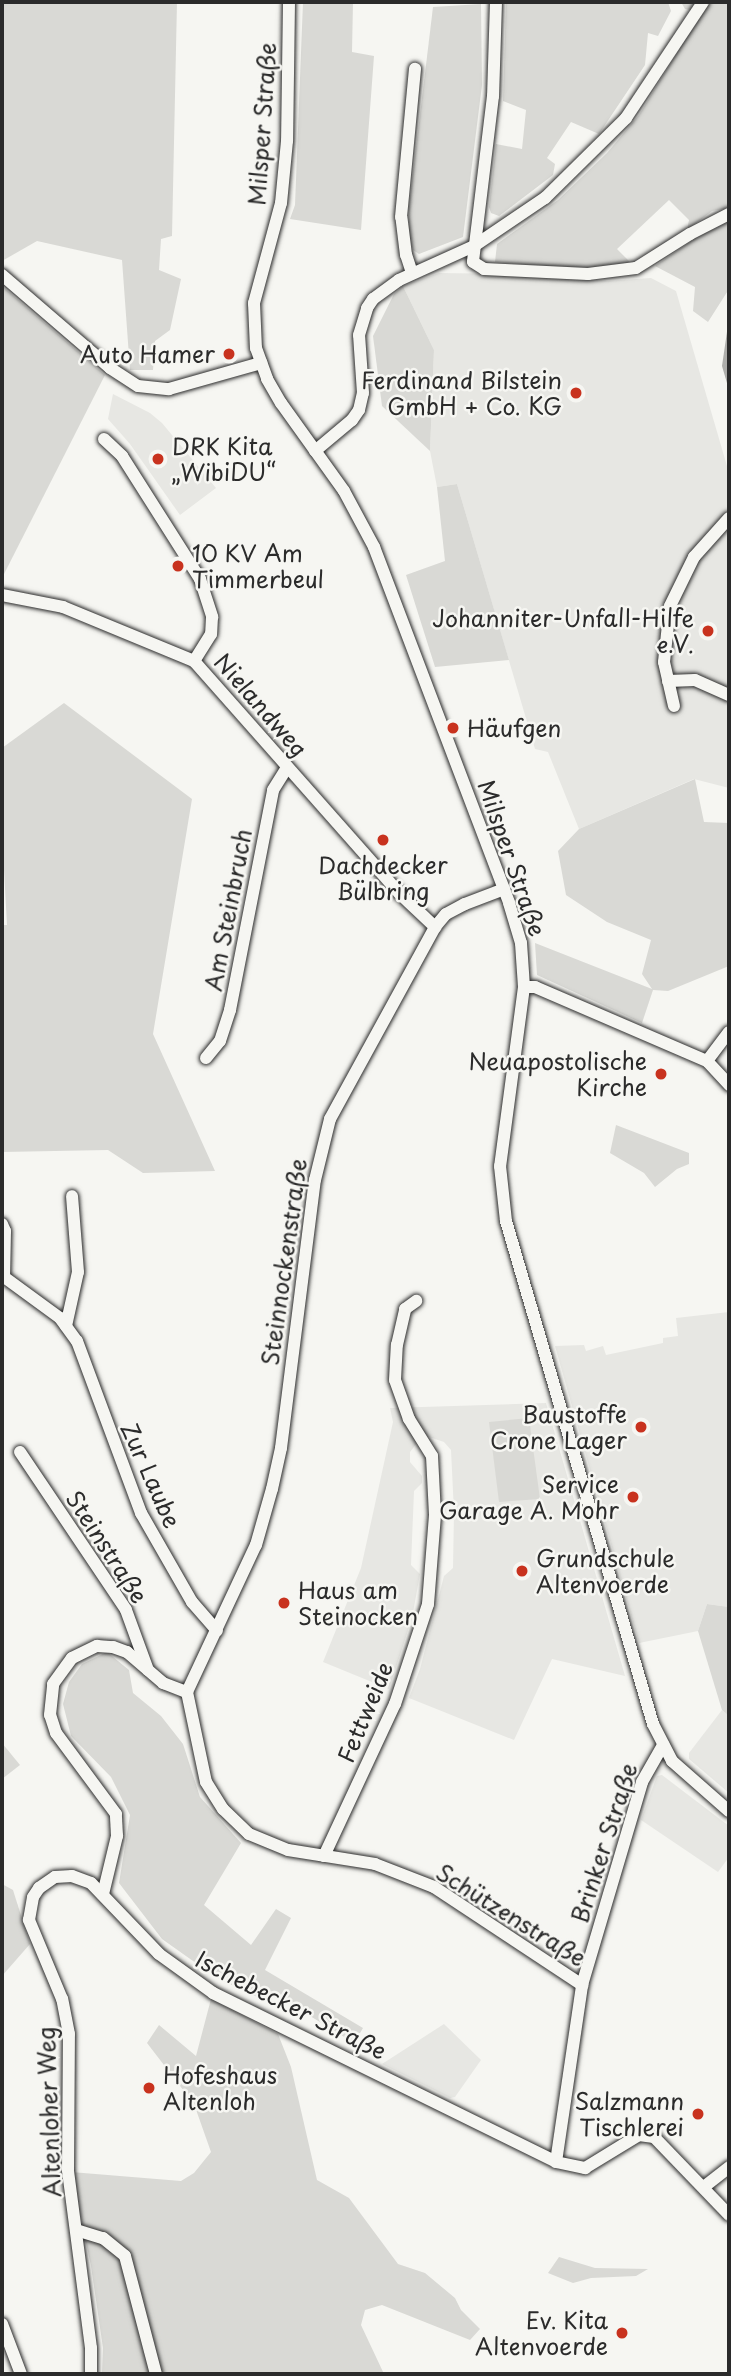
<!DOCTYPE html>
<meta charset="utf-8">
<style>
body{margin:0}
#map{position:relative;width:731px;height:2376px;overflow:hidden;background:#f6f6f2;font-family:"Playpen Sans",sans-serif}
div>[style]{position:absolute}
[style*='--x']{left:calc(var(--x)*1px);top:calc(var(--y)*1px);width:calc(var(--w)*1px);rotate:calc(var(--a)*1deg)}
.built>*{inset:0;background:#e7e7e3}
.green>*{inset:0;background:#d9d9d5}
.water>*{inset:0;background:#aeaeab}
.roads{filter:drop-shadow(0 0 2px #2b2b2b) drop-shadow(0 0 2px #2b2b2b)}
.minor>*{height:12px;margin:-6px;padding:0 6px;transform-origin:6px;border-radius:6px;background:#f6f6f2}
.dots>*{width:19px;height:19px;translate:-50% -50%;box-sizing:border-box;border:4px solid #f6f6f2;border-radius:50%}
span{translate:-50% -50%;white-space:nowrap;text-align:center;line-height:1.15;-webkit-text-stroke:5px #f6f6f2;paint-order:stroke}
.street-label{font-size:23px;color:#2b2b2b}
.poi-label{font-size:23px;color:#2b2b2b}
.right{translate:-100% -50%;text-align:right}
.left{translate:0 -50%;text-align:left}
.frame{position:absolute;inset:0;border:4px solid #2b2b2b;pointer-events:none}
</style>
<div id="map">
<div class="built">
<div style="clip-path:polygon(439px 273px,519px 274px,607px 281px,651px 278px,676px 291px,729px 473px,729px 788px,694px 779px,579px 829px,548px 752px,535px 749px,457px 484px,437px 487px,430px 451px,434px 350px,403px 286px)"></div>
<div style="clip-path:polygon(113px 394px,150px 413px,162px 423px,216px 488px,180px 515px,130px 444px,108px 419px)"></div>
<div style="clip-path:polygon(729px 1312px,729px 1607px,707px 1604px,698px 1631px,639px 1643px,555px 1346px,584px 1345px,586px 1351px,603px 1346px,606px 1355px,663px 1343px,663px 1338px,678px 1336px,676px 1318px)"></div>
<div style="clip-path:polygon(546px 1403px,625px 1676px,552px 1659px,514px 1740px,409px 1698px,420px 1669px,444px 1576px,453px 1568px,454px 1512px,451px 1450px,444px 1442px,429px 1437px,420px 1439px,410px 1452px,410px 1462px,422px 1476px,422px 1483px,414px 1491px,411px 1565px,420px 1574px,412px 1618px,389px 1689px,323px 1662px,361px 1568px,393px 1422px,390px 1408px)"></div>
<div style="clip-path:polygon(722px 1710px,729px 1716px,729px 1793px,689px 1759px,689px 1753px)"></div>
<div style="clip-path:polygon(662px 1775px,729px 1826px,729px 1857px,718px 1872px,641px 1820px,657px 1776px)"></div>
<div style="clip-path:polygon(444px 2024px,481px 2060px,455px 2097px,450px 2098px,382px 2064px)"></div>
</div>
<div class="green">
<div style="clip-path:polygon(2px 2px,177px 2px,172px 236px,161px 239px,159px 270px,181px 279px,170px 330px,155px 341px,153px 370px,130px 370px,122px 260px,37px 241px,2px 261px)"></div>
<div style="clip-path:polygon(303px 2px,353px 2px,352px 52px,374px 56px,361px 230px,290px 219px,295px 205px)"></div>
<div style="clip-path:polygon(506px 2px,668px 2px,671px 11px,658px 36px,648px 33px,645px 65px,599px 134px,571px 122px,547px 158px,555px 164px,553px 175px,499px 216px,491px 213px,489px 207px,496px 144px,522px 149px,526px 110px,503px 101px)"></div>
<div style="clip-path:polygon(681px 2px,729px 2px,729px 208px,712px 211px,687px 230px,689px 220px,669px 200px,617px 249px,633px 265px,584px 269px,495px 262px,497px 244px,558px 200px,607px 153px,639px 115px,702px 12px,685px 9px)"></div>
<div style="clip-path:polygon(481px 4px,482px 85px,463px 237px,419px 254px,413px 250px,409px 237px,409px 206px,433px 7px)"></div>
<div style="clip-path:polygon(729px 221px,729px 289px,708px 322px,693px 311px,695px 287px,655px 266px,712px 227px)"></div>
<div style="clip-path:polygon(2px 286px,105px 375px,2px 578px)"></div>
<div style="clip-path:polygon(403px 286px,434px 350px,430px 451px,382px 406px,373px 336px,394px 294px)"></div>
<div style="clip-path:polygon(457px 484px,509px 660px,435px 667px,406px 575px,445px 561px,437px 487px)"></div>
<div style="clip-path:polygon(64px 703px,192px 799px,153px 1034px,215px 1171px,143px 1173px,108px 1150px,2px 1152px,2px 925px,7px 925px,2px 834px,2px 748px)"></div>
<div style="clip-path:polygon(695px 779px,704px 822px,729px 823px,729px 966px,668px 991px,653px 990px,642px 1023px,537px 975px,535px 943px,652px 989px,642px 974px,651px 940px,607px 922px,566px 895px,558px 851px,579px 829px)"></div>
<div style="clip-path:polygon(616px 1125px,689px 1153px,689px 1164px,677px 1169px,655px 1187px,644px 1173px,610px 1153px)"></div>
<div style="clip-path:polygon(529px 1418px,540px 1499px,499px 1502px,489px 1422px)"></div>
<div style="clip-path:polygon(707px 1604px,729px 1607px,729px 1716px,722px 1710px,698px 1631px)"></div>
<div style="clip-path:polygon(107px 1652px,129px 1670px,133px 1693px,161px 1716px,183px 1744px,200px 1797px,241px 1843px,204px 1905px,251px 1945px,276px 1909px,291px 1918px,265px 1970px,363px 2028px,354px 2043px,263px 1987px,257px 1997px,217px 1978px,162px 1939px,119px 1883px,130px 1815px,111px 1777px,71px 1736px,63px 1704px,69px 1682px,82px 1664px)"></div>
<div style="clip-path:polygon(2px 1743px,20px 1765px,2px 1779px)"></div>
<div style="clip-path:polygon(2px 1884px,13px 1890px,30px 1944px,2px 1976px)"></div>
<div style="clip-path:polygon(211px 1999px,278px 2034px,291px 2067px,317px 2180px,349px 2198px,398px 2264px,425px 2273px,455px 2298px,461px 2310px,480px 2329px,470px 2340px,382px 2305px,365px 2310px,361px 2325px,384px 2374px,102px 2374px,103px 2348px,91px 2266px,71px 2172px,181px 2181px,194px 2173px,211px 2152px,194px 2104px,147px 2043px,159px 2025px,196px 2056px)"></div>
<div style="clip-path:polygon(559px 2257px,595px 2268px,648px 2269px,636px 2276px,591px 2278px,573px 2283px,548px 2273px)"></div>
</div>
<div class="water">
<div style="clip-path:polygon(729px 318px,729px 390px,722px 366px)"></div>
</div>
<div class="roads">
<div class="minor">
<div style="--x:289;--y:2;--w:139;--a:90.8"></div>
<div style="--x:287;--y:141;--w:62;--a:95.5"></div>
<div style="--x:281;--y:203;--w:104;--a:105.1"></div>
<div style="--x:254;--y:303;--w:45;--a:87.5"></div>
<div style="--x:256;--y:348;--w:33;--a:70"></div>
<div style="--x:267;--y:379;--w:28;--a:60"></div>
<div style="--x:281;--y:403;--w:108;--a:54.4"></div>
<div style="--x:344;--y:491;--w:64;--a:61.8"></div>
<div style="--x:374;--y:547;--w:381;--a:69.2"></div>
<div style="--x:509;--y:903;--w:42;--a:73.3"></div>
<div style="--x:521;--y:943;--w:44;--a:86.1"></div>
<div style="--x:524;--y:987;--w:181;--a:97.6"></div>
<div style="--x:500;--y:1166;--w:55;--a:83.8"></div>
<div style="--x:506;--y:1221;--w:524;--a:73.71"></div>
<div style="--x:653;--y:1724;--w:42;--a:62.8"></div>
<div style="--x:672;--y:1761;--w:76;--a:41.3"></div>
<div style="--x:496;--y:2;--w:94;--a:91.8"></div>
<div style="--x:493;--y:96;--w:167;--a:96.9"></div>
<div style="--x:473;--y:262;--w:13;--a:32"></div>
<div style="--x:484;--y:269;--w:104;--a:2.8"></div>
<div style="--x:588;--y:274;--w:48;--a:-7.1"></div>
<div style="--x:636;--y:268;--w:64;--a:-32.2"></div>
<div style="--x:690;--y:234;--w:44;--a:-27.1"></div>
<div style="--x:412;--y:273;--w:19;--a:-108"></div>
<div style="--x:406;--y:255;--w:38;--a:-97"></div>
<div style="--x:401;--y:217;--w:149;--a:-84.6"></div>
<div style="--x:2;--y:275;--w:143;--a:40.7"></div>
<div style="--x:110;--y:368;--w:33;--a:33"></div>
<div style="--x:138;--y:386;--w:31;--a:6"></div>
<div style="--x:169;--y:389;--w:96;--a:-15.8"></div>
<div style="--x:104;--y:439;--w:25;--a:43"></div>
<div style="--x:122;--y:456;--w:146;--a:57.6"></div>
<div style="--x:200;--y:579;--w:40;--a:72"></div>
<div style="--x:212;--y:617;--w:17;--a:93"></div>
<div style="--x:211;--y:634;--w:32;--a:122"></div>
<div style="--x:315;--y:451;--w:48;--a:-40"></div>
<div style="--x:352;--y:420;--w:12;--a:-55"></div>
<div style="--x:359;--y:410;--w:17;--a:-77"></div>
<div style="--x:363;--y:393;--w:58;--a:-93.9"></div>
<div style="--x:359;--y:335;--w:28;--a:-73"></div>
<div style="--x:367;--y:308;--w:11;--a:-56"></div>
<div style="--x:373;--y:299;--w:32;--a:-36"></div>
<div style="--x:399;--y:280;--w:82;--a:-24.4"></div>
<div style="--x:474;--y:246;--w:86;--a:-34.1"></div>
<div style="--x:545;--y:198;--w:114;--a:-44.6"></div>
<div style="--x:626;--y:118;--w:139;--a:-56.4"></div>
<div style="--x:2;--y:595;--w:62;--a:11.1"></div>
<div style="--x:63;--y:607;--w:142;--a:22.4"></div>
<div style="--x:194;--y:661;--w:310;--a:48.5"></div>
<div style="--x:399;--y:893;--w:50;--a:43.4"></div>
<div style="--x:668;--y:681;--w:27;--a:-2"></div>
<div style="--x:695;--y:680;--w:37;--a:24"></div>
<div style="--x:674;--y:706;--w:45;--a:-102.8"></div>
<div style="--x:664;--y:662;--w:56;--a:-83.9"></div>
<div style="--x:670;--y:606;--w:55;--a:-63.9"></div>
<div style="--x:694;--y:557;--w:52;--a:-48.1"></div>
<div style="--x:524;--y:987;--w:11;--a:0"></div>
<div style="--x:535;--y:987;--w:187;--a:23.3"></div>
<div style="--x:707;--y:1061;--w:33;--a:47"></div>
<div style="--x:206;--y:1058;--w:22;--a:-51"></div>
<div style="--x:220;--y:1041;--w:33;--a:-72"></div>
<div style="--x:230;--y:1010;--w:224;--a:-78.9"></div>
<div style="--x:273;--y:790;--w:26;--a:-58"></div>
<div style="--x:707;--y:1061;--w:36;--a:-53"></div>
<div style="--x:2;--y:1224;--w:8;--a:67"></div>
<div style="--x:5;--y:1231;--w:46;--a:91.2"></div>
<div style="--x:4;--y:1277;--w:69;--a:36.2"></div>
<div style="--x:60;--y:1318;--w:29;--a:54"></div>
<div style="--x:77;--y:1341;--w:184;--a:69.6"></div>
<div style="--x:141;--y:1513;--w:103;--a:60.2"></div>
<div style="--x:192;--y:1602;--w:38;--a:49"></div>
<div style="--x:66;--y:1326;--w:55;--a:-77.5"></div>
<div style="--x:78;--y:1272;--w:76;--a:-94.5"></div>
<div style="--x:20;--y:1452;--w:190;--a:56.1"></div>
<div style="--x:126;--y:1610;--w:64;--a:69.9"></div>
<div style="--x:187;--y:1692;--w:162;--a:-64.9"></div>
<div style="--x:256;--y:1545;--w:58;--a:-74.1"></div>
<div style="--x:272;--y:1489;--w:42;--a:-77.6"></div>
<div style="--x:281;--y:1448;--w:270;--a:-82.8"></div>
<div style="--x:315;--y:1180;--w:63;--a:-76.2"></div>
<div style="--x:330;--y:1119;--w:219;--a:-61.3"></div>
<div style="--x:435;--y:927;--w:17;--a:-50"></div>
<div style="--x:446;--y:914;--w:21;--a:-28"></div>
<div style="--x:465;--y:904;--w:42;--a:-21"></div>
<div style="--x:187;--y:1692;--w:92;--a:78.1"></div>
<div style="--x:206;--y:1782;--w:32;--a:58"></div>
<div style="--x:223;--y:1809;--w:36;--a:44"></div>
<div style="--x:249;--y:1834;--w:42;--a:22.3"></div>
<div style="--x:288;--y:1850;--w:88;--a:9.1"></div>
<div style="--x:375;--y:1864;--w:63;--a:21.3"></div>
<div style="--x:434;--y:1887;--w:178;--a:33.5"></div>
<div style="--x:324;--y:1856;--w:168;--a:-65"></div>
<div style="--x:395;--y:1704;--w:105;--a:-71.7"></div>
<div style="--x:428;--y:1604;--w:89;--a:-85.5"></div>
<div style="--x:435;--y:1515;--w:59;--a:-92.9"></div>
<div style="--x:432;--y:1456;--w:44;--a:-121.9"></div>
<div style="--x:409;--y:1419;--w:41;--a:-109.7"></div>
<div style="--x:395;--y:1380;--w:35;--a:-87"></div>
<div style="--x:397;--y:1345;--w:37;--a:-77"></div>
<div style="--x:405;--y:1309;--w:14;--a:-36"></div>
<div style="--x:103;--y:1894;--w:60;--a:-76.4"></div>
<div style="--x:117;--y:1836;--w:22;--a:-93"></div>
<div style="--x:116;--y:1814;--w:101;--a:-126.5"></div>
<div style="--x:56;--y:1733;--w:19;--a:-108"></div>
<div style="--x:50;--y:1715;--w:31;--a:-84"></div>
<div style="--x:53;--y:1684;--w:32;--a:-54"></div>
<div style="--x:72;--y:1658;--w:28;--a:-26"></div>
<div style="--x:97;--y:1646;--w:16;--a:4"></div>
<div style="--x:113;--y:1647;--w:15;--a:20"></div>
<div style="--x:127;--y:1652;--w:48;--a:40.7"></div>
<div style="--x:163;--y:1683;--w:26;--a:21"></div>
<div style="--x:556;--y:2162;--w:179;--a:-81.6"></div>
<div style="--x:582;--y:1985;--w:212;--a:-73.5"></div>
<div style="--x:642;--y:1782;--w:43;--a:-60.4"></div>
<div style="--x:705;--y:2186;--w:31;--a:-38"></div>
<div style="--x:76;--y:2230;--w:28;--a:17"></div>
<div style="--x:103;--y:2238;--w:28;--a:39"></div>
<div style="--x:125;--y:2256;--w:122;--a:75.3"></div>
<div style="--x:2;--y:2324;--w:53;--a:69.2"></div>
<div style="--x:91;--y:2374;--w:26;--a:-90"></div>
<div style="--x:91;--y:2348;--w:179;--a:-97.4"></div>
<div style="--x:68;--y:2170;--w:136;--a:-89.6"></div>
<div style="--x:69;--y:2034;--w:36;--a:-101"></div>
<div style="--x:62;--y:1999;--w:86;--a:-112.7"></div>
<div style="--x:29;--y:1920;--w:23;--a:-80"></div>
<div style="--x:33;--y:1897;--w:11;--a:-56"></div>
<div style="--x:39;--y:1888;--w:19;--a:-35"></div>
<div style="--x:55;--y:1877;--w:17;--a:-3"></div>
<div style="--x:72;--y:1876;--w:20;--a:20"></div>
<div style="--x:91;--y:1883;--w:98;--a:46.2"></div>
<div style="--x:159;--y:1954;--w:67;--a:35.8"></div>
<div style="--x:213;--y:1993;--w:382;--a:26.2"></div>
<div style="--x:556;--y:2162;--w:30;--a:12"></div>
<div style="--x:585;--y:2168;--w:63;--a:-31.4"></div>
<div style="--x:639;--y:2135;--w:15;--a:8"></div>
<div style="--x:654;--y:2137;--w:108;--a:46.1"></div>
</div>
</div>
<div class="dots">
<div style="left:229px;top:354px;background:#c8321e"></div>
<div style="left:576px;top:393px;background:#c8321e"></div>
<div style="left:158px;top:459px;background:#c8321e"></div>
<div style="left:178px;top:566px;background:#c8321e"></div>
<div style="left:708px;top:631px;background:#c8321e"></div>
<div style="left:453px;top:728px;background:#c8321e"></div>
<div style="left:383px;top:840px;background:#c8321e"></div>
<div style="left:661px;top:1074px;background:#c8321e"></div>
<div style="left:641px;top:1427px;background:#c8321e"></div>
<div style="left:633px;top:1497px;background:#c8321e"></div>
<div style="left:522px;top:1571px;background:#c8321e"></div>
<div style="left:284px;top:1603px;background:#c8321e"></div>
<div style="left:149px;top:2088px;background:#c8321e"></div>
<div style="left:698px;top:2114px;background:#c8321e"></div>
<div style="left:622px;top:2333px;background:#c8321e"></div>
</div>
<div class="street-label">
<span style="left:262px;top:124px;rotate:-86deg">Milsper Straße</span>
<span style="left:261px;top:705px;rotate:49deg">Nielandweg</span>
<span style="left:512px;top:858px;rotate:71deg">Milsper Straße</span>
<span style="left:228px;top:910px;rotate:-79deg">Am Steinbruch</span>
<span style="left:284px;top:1262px;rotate:-82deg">Steinnockenstraße</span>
<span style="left:151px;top:1475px;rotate:66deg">Zur Laube</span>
<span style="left:107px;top:1547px;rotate:57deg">Steinstraße</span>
<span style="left:365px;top:1712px;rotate:-67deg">Fettweide</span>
<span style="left:604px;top:1843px;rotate:-72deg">Brinker Straße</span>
<span style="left:511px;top:1915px;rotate:32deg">Schützenstraße</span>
<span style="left:291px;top:2005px;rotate:27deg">Ischebecker Straße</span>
<span style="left:49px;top:2112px;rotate:-92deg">Altenloher Weg</span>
</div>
<div class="poi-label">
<span class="right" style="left:215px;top:354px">Auto Hamer</span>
<span class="right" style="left:562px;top:393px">Ferdinand Bilstein<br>GmbH + Co. KG</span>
<span class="left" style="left:172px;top:459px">DRK Kita<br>„WibiDU“</span>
<span class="left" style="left:192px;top:566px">10 KV Am<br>Timmerbeul</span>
<span class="right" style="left:694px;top:631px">Johanniter-Unfall-Hilfe<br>e.V.</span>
<span class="left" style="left:467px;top:728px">Häufgen</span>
<span style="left:383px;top:878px">Dachdecker<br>Bülbring</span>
<span class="right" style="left:647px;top:1074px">Neuapostolische<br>Kirche</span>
<span class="right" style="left:627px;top:1427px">Baustoffe<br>Crone Lager</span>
<span class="right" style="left:619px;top:1497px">Service<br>Garage A. Mohr</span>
<span class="left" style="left:536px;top:1571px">Grundschule<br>Altenvoerde</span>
<span class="left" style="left:298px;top:1603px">Haus am<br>Steinocken</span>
<span class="left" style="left:163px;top:2088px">Hofeshaus<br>Altenloh</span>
<span class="right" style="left:684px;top:2114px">Salzmann<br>Tischlerei</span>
<span class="right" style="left:608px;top:2333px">Ev. Kita<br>Altenvoerde</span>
</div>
<div class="frame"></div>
</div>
